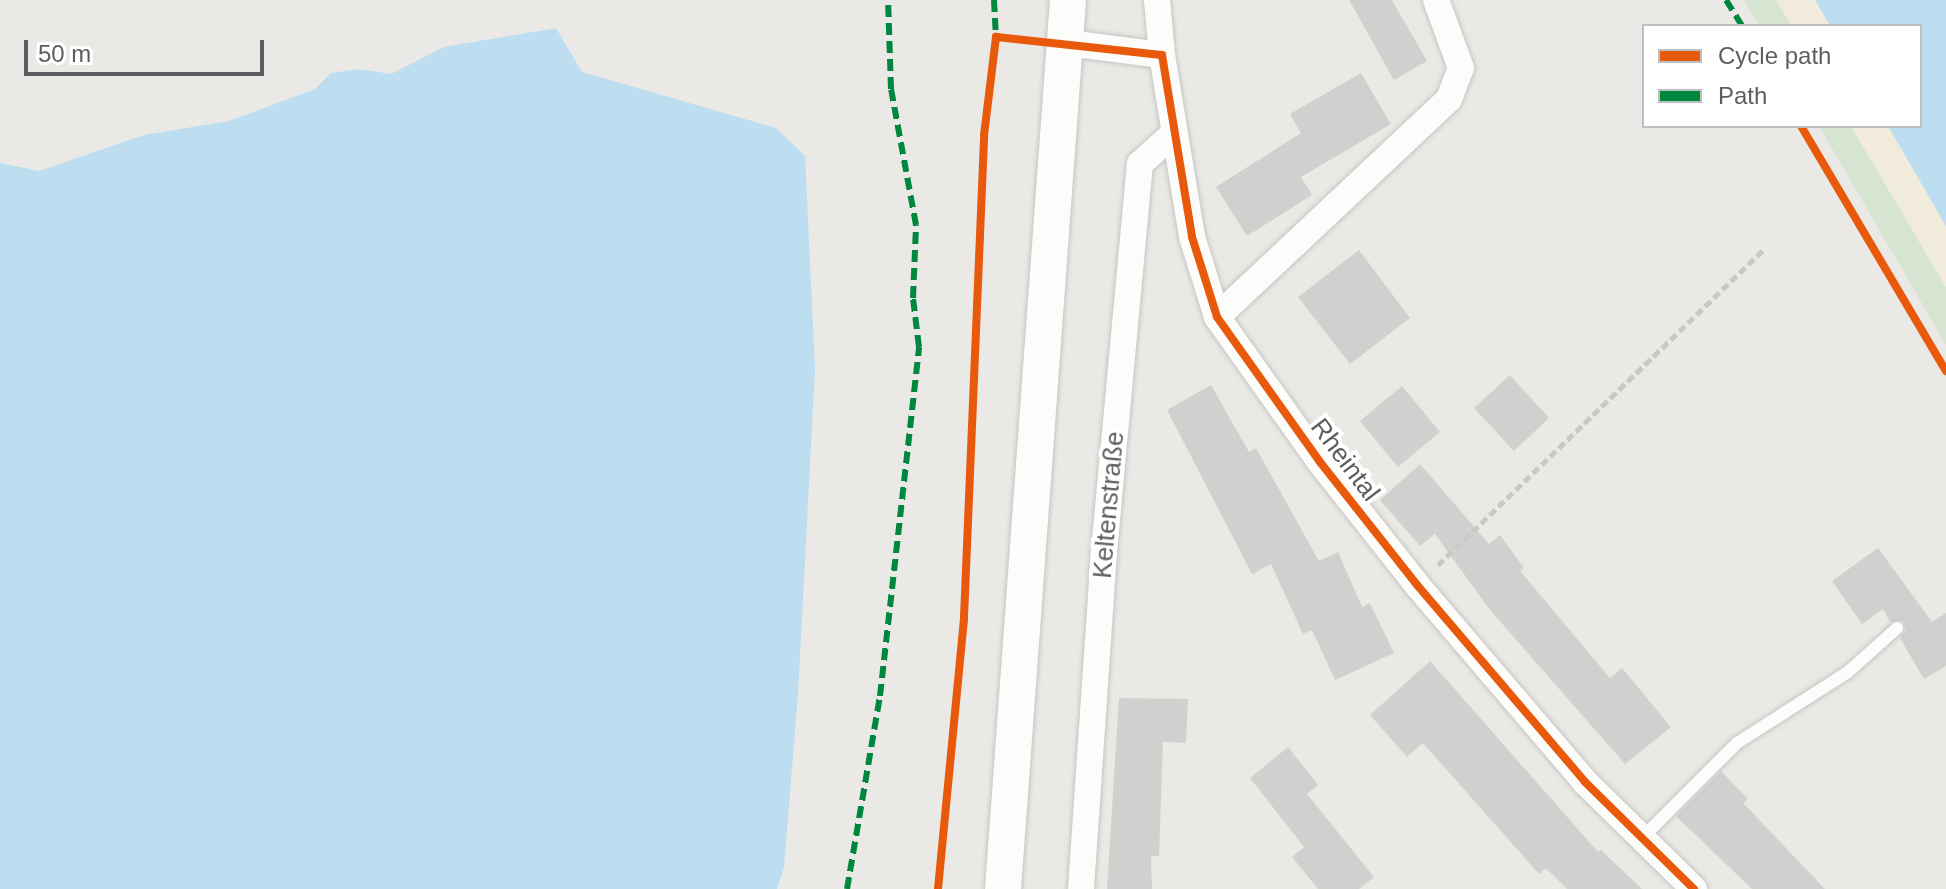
<!DOCTYPE html>
<meta charset="utf-8">
<style>
body{margin:0}
#map{position:relative;width:1946px;height:889px;overflow:hidden;background:#eae9e5;font-family:Helvetica,sans-serif}
div>[style]{position:absolute}
[style*='--x']{left:calc(var(--x)*1px);top:calc(var(--y)*1px);width:calc(var(--w)*1px);rotate:calc(var(--a)*1deg)}
.green>*{inset:0;background:#d5e5d2}
.sand>*{inset:0;background:#f1ebdc}
.water>*{inset:0;background:#bddef0}
.building>*{inset:0;background:#d1d0ce}
.path>*{height:5px;margin-top:-2.5px;transform-origin:0;background:repeating-linear-gradient(90deg,#c5cac7 0 8px,transparent 0 12px)}
.roads{filter:drop-shadow(0 0 2px #c5c5c5) drop-shadow(0 0 2px #c5c5c5)}
.lane>*{height:12px;margin:-6px;padding:0 6px;transform-origin:6px;border-radius:6px;background:#fcfcfb}
.street>*{height:26px;margin:-13px;padding:0 13px;transform-origin:13px;border-radius:13px;background:#fcfcfb}
.secondary>*{height:36px;margin:-18px;padding:0 18px;transform-origin:18px;border-radius:18px;background:#fcfcfb}
.quiet>*{height:6px;margin-top:-3px;transform-origin:0;background:repeating-linear-gradient(90deg,#00873e 0 12px,transparent 0 18px)}
.cycleway>*{height:8px;margin:-4px;padding:0 4px;transform-origin:4px;border-radius:4px;background:#e8590c}
span{translate:-50% -50%;white-space:nowrap;text-align:center;line-height:1.15;-webkit-text-stroke:8px #fff;paint-order:stroke}
.street-label{font-size:26px;color:#5b5f62}
.legend{position:absolute;left:1642px;top:24px;width:280px;height:104px;box-sizing:border-box;background:#fff;border:2px solid #bdbfc0;margin:0;padding:10px 14px;list-style:none;font-size:24px;color:#5b5f62}
.legend li{display:flex;align-items:center;gap:16px;height:40px}
.legend b{width:40px;border:2px solid #bdbfc0}
.scale{position:absolute;left:24px;top:40px;width:240px;height:36px;box-sizing:border-box;border:4px solid #5b5f62;border-top:0;padding-left:10px;font-size:24px;line-height:28px;white-space:nowrap;color:#5b5f62;-webkit-text-stroke:6px #fff;paint-order:stroke}
</style>
<div id="map">
<div class="green">
<div style="clip-path:polygon(1744px 0,1776px 0,1792px 26px,1759px 26px)"></div>
<div style="clip-path:polygon(1819px 126px,1851px 126px,1927px 255px,1946px 287px,1946px 345px)"></div>
</div>
<div class="sand">
<div style="clip-path:polygon(1776px 0,1815px 0,1830px 26px,1792px 26px)"></div>
<div style="clip-path:polygon(1851px 126px,1888px 126px,1946px 226px,1946px 287px)"></div>
</div>
<div class="water">
<div style="clip-path:polygon(1815px 0,1946px 0,1946px 226px,1888px 126px,1920px 126px,1920px 26px,1830px 26px)"></div>
<div style="clip-path:polygon(556px 28px,582px 72px,776px 128px,805px 156px,815px 369px,798px 694px,784px 867px,777px 889px,0 889px,0 163px,39px 171px,144px 135px,229px 121px,315px 89px,331px 73px,359px 69px,391px 74px,444px 47px)"></div>
</div>
<div class="building">
<div style="clip-path:polygon(1349px 0,1392px 0,1427px 61px,1394px 80px)"></div>
<div style="clip-path:polygon(1361px 73px,1391px 124px,1301px 177px,1312px 195px,1247px 236px,1216px 187px,1301px 133px,1290px 114px)"></div>
<div style="clip-path:polygon(1359px 250px,1410px 318px,1350px 364px,1298px 297px)"></div>
<div style="clip-path:polygon(1510px 375px,1549px 418px,1514px 451px,1474px 408px)"></div>
<div style="clip-path:polygon(1211px 385px,1249px 452px,1256px 448px,1319px 561px,1338px 552px,1362px 607px,1370px 603px,1394px 653px,1335px 680px,1312px 630px,1303px 634px,1271px 564px,1252px 574px,1167px 410px)"></div>
<div style="clip-path:polygon(1402px 386px,1440px 432px,1398px 467px,1360px 421px)"></div>
<div style="clip-path:polygon(1420px 464px,1489px 544px,1500px 535px,1524px 568px,1520px 571px,1610px 678px,1622px 668px,1671px 727px,1625px 764px,1490px 610px,1435px 534px,1420px 546px,1380px 500px)"></div>
<div style="clip-path:polygon(1878px 548px,1932px 622px,1946px 613px,1946px 666px,1924px 679px,1900px 638px,1906px 630px,1903px 621px,1890px 622px,1883px 609px,1862px 624px,1832px 581px)"></div>
<div style="clip-path:polygon(1430px 661px,1598px 852px,1601px 850px,1642px 889px,1567px 889px,1546px 868px,1539px 874px,1423px 743px,1407px 757px,1370px 715px)"></div>
<div style="clip-path:polygon(1119px 698px,1188px 699px,1186px 743px,1163px 742px,1159px 856px,1151px 856px,1152px 889px,1107px 889px)"></div>
<div style="clip-path:polygon(1288px 747px,1318px 785px,1307px 794px,1374px 877px,1359px 889px,1318px 889px,1292px 857px,1304px 847px,1250px 778px)"></div>
<div style="clip-path:polygon(1721px 771px,1748px 799px,1743px 803px,1825px 889px,1752px 889px,1676px 816px)"></div>
</div>
<div class="path">
<div style="--x:1438;--y:565;--w:454;--a:-44.1"></div>
</div>
<div class="roads">
<div class="lane">
<div style="--x:1642;--y:838;--w:134;--a:-45"></div>
<div style="--x:1737;--y:743;--w:132;--a:-32.6"></div>
<div style="--x:1848;--y:672;--w:66;--a:-41.9"></div>
</div>
<div class="street">
<div style="--x:1157;--y:0;--w:55;--a:84.8"></div>
<div style="--x:1068;--y:43;--w:95;--a:7.3"></div>
<div style="--x:1162;--y:55;--w:184;--a:80.6"></div>
<div style="--x:1192;--y:237;--w:84;--a:72.6"></div>
<div style="--x:1217;--y:317;--w:178;--a:54.6"></div>
<div style="--x:1320;--y:462;--w:157;--a:51.7"></div>
<div style="--x:1417;--y:585;--w:259;--a:49.5"></div>
<div style="--x:1585;--y:782;--w:153;--a:44.5"></div>
<div style="--x:1217;--y:317;--w:318;--a:-43.2"></div>
<div style="--x:1449;--y:99;--w:33;--a:-69"></div>
<div style="--x:1461;--y:68;--w:72;--a:-110.2"></div>
<div style="--x:1081;--y:889;--w:339;--a:-86.1"></div>
<div style="--x:1104;--y:551;--w:389;--a:-84.7"></div>
<div style="--x:1140;--y:164;--w:43;--a:-42.2"></div>
</div>
<div class="secondary">
<div style="--x:1003;--y:889;--w:891;--a:-85.82"></div>
</div>
</div>
<div class="quiet">
<div style="--x:994;--y:0;--w:37;--a:87"></div>
<div style="--x:1726;--y:0;--w:31;--a:58"></div>
<div style="--x:847;--y:889;--w:196;--a:-80.3"></div>
<div style="--x:880;--y:696;--w:351;--a:-83.6"></div>
<div style="--x:919;--y:347;--w:49;--a:-97"></div>
<div style="--x:913;--y:298;--w:73;--a:-87.6"></div>
<div style="--x:916;--y:225;--w:138;--a:-100.4"></div>
<div style="--x:891;--y:89;--w:89;--a:-91.9"></div>
</div>
<div class="cycleway">
<div style="--x:1801;--y:126;--w:285;--a:59.4"></div>
<div style="--x:938;--y:889;--w:273;--a:-84.5"></div>
<div style="--x:964;--y:617;--w:482;--a:-87.6"></div>
<div style="--x:984;--y:135;--w:99;--a:-83"></div>
<div style="--x:996;--y:37;--w:167;--a:6.2"></div>
<div style="--x:1162;--y:55;--w:184;--a:80.6"></div>
<div style="--x:1192;--y:237;--w:84;--a:72.6"></div>
<div style="--x:1217;--y:317;--w:178;--a:54.6"></div>
<div style="--x:1320;--y:462;--w:157;--a:51.7"></div>
<div style="--x:1417;--y:585;--w:259;--a:49.5"></div>
<div style="--x:1585;--y:782;--w:153;--a:44.5"></div>
</div>
<div class="street-label">
<span style="left:1345px;top:460px;rotate:53deg">Rheintal</span>
<span style="left:1109px;top:505px;rotate:-85deg">Keltenstraße</span>
</div>
<ul class="legend">
<li><b style="height:10px;background:#e8590c"></b>Cycle path</li>
<li><b style="height:10px;background:#00873e"></b>Path</li>
</ul>
<div class="scale">50 m</div>
</div>
